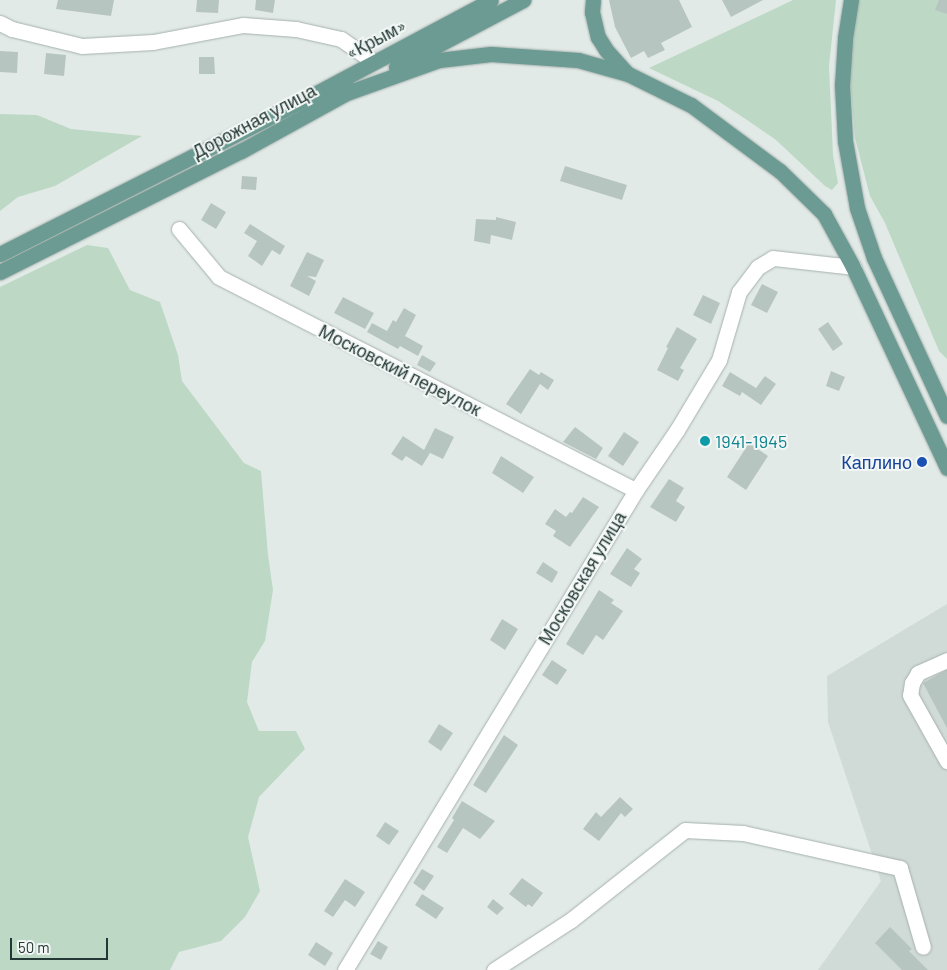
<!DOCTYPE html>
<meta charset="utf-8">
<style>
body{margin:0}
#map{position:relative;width:947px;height:970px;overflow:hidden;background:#e2eae7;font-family:Barlow,sans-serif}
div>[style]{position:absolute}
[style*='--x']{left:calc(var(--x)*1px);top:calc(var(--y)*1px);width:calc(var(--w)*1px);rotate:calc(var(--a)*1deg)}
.built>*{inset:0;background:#d0dad6}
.green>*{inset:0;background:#bdd9c6}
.building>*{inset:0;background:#b7c5c0}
.roads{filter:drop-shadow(0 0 1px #a5b1ae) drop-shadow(0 0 1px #a5b1ae)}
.minor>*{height:15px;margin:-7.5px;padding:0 7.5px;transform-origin:7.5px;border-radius:7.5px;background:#fff}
.major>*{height:15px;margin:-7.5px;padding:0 7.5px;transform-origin:7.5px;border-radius:7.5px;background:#6b9b92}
.dots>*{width:14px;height:14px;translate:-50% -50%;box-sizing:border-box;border:2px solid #f2f7f5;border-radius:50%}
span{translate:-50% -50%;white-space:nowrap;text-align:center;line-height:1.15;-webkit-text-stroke:4px #f2f7f5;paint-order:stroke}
.street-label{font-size:18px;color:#243935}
.culture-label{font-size:18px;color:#0d838f}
.left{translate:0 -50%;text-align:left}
.transit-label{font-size:18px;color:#164399}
.right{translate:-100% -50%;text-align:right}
.scale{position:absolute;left:10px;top:938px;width:98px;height:22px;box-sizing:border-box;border:2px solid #243935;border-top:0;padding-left:6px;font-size:15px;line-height:18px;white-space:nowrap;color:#243935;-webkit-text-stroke:4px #f2f7f5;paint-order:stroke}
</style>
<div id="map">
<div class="built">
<div style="clip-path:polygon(947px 604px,947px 970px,818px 970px,881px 881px,828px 722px,827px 676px)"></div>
</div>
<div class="green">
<div style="clip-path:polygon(793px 0,836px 0,829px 66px,833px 155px,838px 183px,832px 190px,825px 186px,776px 140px,750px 122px,718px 101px,649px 68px)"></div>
<div style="clip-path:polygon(858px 0,947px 0,947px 359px,939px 351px,885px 223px,870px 196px,855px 138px,849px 66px,852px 25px)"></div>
<div style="clip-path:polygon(0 114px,37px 115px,71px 129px,142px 136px,55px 186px,18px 197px,0 211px)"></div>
<div style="clip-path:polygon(87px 245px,108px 248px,130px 290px,160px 302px,178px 355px,182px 381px,244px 463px,261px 471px,268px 555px,273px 590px,265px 641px,252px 662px,247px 702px,259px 731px,296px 731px,305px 749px,259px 797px,248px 837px,260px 891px,245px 917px,221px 941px,179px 952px,170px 970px,0 970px,0 287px)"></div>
</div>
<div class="building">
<div style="clip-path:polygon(58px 0,114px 0,111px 16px,56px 9px)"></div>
<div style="clip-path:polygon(197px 0,219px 0,218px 13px,196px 12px)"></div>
<div style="clip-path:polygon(256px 0,275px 0,273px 13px,255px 10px)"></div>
<div style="clip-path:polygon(609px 0,679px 0,692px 27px,661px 43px,665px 50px,648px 58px,644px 51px,631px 58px,615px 27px)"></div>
<div style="clip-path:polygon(722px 0,763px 0,731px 17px)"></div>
<div style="clip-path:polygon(939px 0,947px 0,947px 14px,935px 10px)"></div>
<div style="clip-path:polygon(0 51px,18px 52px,17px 73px,0 72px)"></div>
<div style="clip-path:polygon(46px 53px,66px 55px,64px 76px,44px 74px)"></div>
<div style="clip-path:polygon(199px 57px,214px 57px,215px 74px,199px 74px)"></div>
<div style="clip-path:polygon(565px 166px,627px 185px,622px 200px,560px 181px)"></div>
<div style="clip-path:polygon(242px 176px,257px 177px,256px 190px,241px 189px)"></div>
<div style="clip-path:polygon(211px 203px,226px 212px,216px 229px,201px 220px)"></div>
<div style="clip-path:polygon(496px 217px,516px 222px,512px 240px,491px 235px,490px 244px,474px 241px,476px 219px,496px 220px)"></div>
<div style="clip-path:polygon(250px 224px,285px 246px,280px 255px,272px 250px,262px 266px,248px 256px,257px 241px,244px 233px)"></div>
<div style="clip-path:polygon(307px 252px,324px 260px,316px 277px,307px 276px,316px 281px,309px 296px,290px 286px)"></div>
<div style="clip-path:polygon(762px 284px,778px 292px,767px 313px,751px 305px)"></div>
<div style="clip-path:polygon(703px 295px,720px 303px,711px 324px,693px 315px)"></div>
<div style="clip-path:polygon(343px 297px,374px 313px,365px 329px,334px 313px)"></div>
<div style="clip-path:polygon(404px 308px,416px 315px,405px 336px,423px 346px,418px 356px,400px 346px,398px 349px,367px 332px,372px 323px,387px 331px,393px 320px,396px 322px)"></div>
<div style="clip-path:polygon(828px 322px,843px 344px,833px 351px,818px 329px)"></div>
<div style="clip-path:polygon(677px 327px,697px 339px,680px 368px,684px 370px,678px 381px,657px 370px,668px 348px,666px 347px)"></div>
<div style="clip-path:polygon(422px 355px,436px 363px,430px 372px,417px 365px)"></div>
<div style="clip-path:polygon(530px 369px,539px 375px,541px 372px,554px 380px,548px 390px,540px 384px,521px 414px,506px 404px)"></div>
<div style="clip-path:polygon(831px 371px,845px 377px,839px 391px,826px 386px)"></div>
<div style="clip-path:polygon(730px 372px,756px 388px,765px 376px,776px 384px,761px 405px,742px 392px,740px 396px,722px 386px)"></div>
<div style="clip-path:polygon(575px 427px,603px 448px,596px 459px,563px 442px)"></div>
<div style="clip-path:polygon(435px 428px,454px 437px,443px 459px,426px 451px,430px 453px,422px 466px,406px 456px,402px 461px,391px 454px,403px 436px,424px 450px)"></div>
<div style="clip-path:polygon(624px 432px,639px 442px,623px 466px,608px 456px)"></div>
<div style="clip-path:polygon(749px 443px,768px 456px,746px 490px,727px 477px)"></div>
<div style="clip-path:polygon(501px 456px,534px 477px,523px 493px,492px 473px)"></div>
<div style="clip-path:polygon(669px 479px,684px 488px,676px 501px,685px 507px,676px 522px,650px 507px)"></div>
<div style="clip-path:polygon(583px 497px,599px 507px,570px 547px,553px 536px,556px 531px,545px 524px,555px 509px,566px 517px,570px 512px,572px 513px)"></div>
<div style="clip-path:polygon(627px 548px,642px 559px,634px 569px,640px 573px,631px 587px,610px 574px)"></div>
<div style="clip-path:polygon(543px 562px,558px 572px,552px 583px,536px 573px)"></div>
<div style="clip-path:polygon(599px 590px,614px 600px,611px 603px,623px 611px,603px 640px,596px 635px,583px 655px,566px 644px)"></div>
<div style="clip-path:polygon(502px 619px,518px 629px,505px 650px,490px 640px)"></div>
<div style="clip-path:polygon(552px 660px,567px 670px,557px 685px,542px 675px)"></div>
<div style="clip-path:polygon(947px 670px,947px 728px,923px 683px)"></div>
<div style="clip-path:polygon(439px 724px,453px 733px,441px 751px,428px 742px)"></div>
<div style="clip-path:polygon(504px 735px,518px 745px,486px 793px,473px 785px)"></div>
<div style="clip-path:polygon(620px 797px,633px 809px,625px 817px,621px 813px,599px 841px,583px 829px,596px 812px,601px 817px)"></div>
<div style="clip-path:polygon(462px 801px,495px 821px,480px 839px,463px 828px,447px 853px,437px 847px,454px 820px,452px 818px)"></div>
<div style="clip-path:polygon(385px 822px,399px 831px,389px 845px,376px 836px)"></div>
<div style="clip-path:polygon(422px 869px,434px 876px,424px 891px,413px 883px)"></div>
<div style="clip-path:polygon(522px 878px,543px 893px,532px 907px,528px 904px,526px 907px,509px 894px)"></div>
<div style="clip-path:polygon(345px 879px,365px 892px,355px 907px,345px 900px,333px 917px,324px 911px)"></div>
<div style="clip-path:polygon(422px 894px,444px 908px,436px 919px,415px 905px)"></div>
<div style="clip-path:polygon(493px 899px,504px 908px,497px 915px,487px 907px)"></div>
<div style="clip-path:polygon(890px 927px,912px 949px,909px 951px,928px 970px,902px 970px,875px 943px)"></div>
<div style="clip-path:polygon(378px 941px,388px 947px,381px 960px,370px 954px)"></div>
<div style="clip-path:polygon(316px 942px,333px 953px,325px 966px,308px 955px)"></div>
</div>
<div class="roads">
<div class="minor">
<div style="--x:0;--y:23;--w:13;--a:27"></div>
<div style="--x:12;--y:29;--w:72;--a:13.7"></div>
<div style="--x:82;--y:46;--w:71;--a:-3.2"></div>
<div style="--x:153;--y:42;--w:92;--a:-10.7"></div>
<div style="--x:243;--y:25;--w:53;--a:4.3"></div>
<div style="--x:296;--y:29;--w:46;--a:12.5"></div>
<div style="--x:341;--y:39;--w:39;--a:35"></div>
<div style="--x:179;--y:229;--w:62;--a:50.2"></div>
<div style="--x:219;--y:277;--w:468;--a:27.1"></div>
<div style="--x:947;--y:660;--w:32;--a:156"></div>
<div style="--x:918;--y:673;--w:12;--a:121"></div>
<div style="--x:912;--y:683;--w:12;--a:99"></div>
<div style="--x:910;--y:695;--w:76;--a:60.7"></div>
<div style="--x:345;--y:970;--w:561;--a:-58.77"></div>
<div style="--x:636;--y:490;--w:73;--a:-55.7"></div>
<div style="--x:677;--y:430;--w:82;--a:-59"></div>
<div style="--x:719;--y:360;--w:71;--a:-73.6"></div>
<div style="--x:739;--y:292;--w:31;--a:-53"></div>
<div style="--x:758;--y:267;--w:17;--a:-31"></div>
<div style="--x:773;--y:258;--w:81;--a:6.4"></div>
<div style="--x:494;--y:970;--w:92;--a:-33"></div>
<div style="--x:571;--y:920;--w:145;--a:-38.3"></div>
<div style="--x:685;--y:830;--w:58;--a:3"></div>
<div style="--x:743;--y:833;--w:161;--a:12.6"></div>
<div style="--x:900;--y:868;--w:82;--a:73.8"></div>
</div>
<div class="major">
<div style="--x:593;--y:0;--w:12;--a:95"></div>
<div style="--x:592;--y:12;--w:26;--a:77"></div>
<div style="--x:598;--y:37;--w:15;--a:58"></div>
<div style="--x:606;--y:50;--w:31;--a:48"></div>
<div style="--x:851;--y:0;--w:39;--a:99"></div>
<div style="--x:845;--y:39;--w:46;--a:93.7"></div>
<div style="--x:842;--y:85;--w:56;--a:86.9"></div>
<div style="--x:845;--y:141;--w:68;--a:79.8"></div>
<div style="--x:857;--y:208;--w:53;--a:71.2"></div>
<div style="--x:874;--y:258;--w:174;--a:65.2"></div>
<div style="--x:396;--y:67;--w:144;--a:-27.8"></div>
<div style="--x:344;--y:94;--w:101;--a:-19.7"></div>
<div style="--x:439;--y:60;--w:52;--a:-6.6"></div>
<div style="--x:491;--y:54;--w:87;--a:3.9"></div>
<div style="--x:578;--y:60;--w:52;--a:15.6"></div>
<div style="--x:628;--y:74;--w:70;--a:26.2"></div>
<div style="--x:691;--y:105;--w:111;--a:36.6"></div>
<div style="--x:780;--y:171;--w:62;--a:44.3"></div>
<div style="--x:824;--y:214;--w:60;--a:61.3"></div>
<div style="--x:853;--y:267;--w:222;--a:64.9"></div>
<div style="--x:0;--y:254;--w:344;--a:-26.9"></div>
<div style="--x:307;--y:98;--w:208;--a:-28"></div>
<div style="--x:0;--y:272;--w:270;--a:-26.7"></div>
<div style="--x:241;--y:151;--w:127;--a:-28.8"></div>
</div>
</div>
<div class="dots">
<div style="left:705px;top:441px;background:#0f9aa8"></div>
<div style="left:922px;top:462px;background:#1a4fb4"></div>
</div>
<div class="street-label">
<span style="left:376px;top:39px;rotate:-28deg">«Крым»</span>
<span style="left:254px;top:121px;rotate:-28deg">Дорожная улица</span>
<span style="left:400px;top:370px;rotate:27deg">Московский переулок</span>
<span style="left:582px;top:578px;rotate:-59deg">Московская улица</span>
</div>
<div class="culture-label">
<span class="left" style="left:715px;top:441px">1941-1945</span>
</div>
<div class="transit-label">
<span class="right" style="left:912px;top:462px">Каплино</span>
</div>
<div class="scale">50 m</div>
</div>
